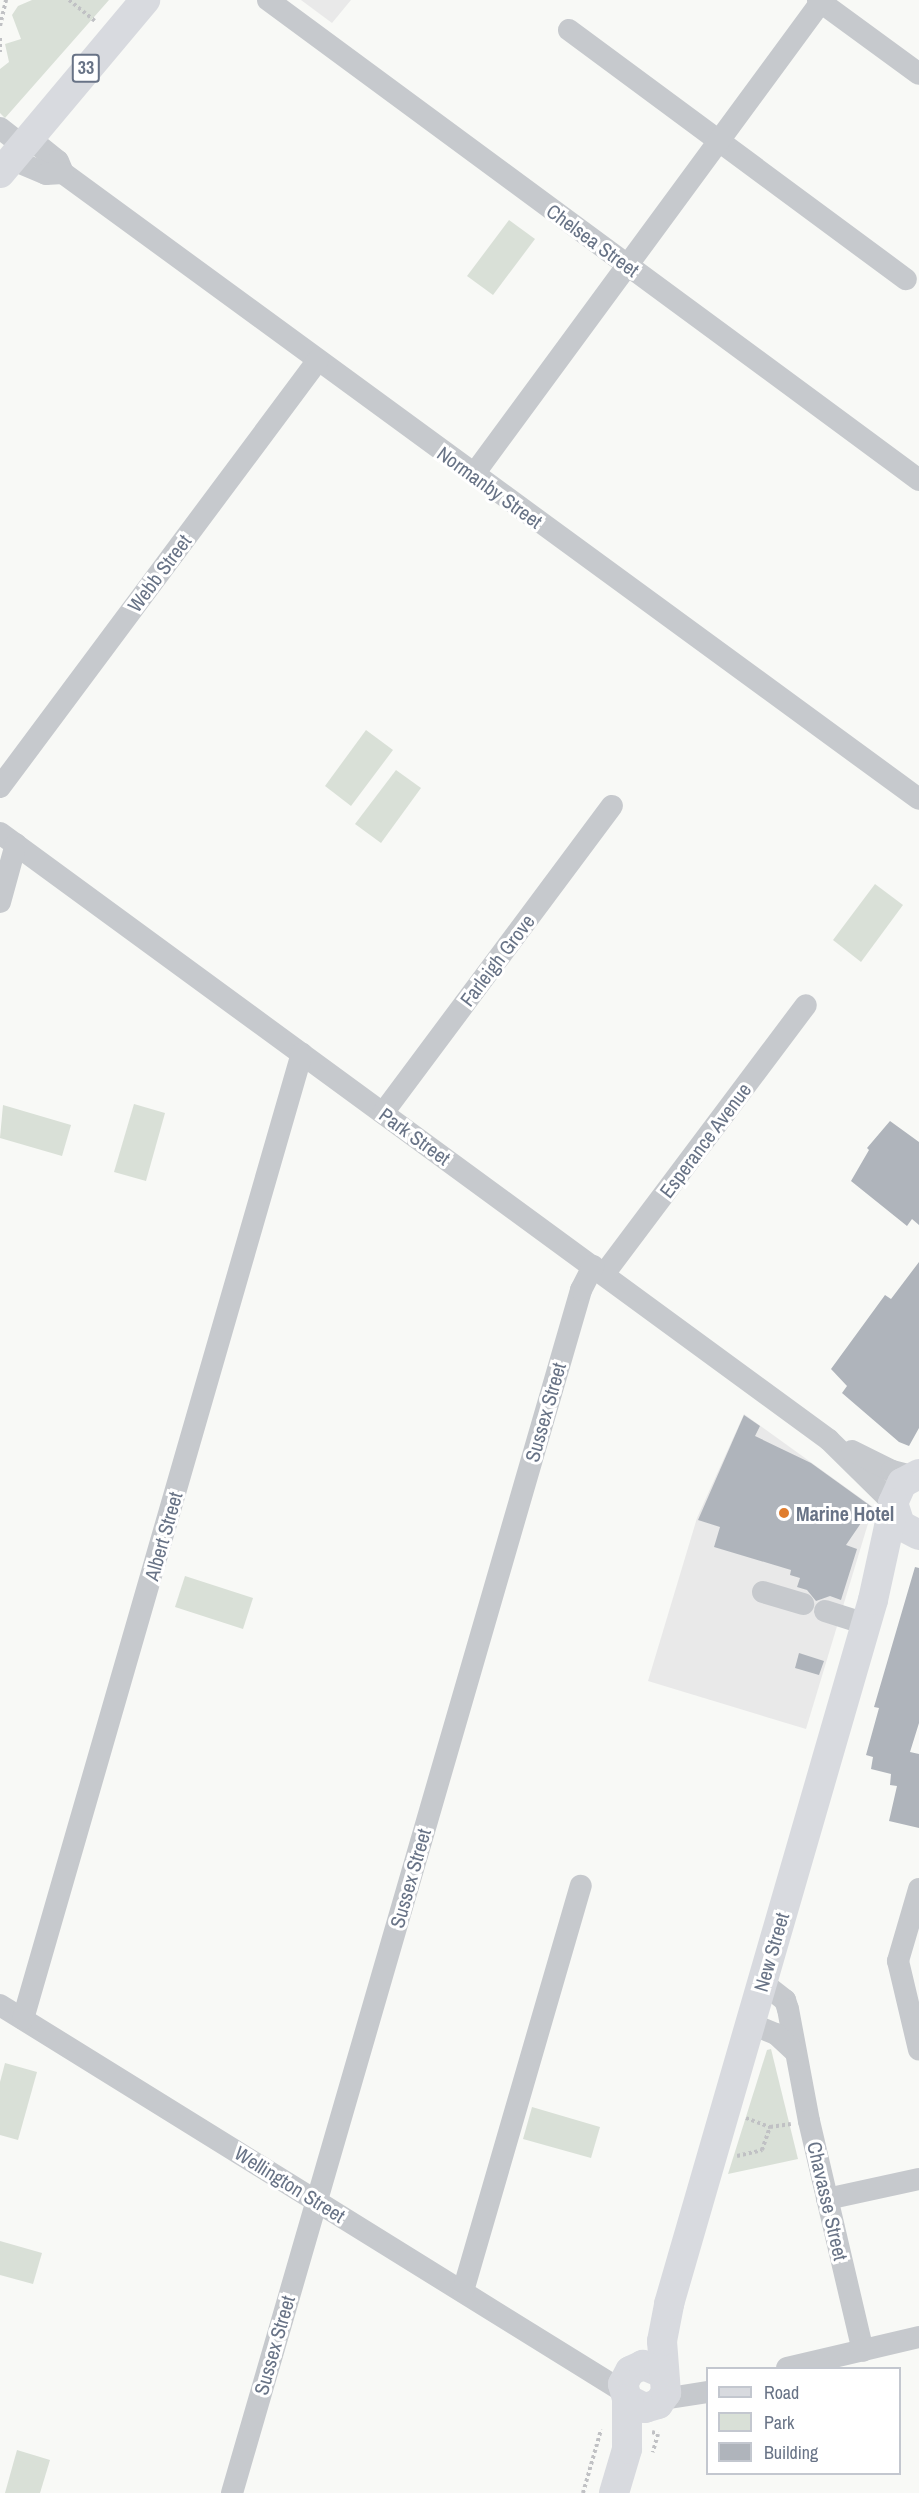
<!DOCTYPE html>
<style>
body{margin:0}
#map{position:relative;width:919px;height:2493px;overflow:hidden;background:#f8f9f6;font-family:"Archivo Narrow",sans-serif}
div>[style]{position:absolute}
[style*='--x']{left:calc(var(--x)*1px);top:calc(var(--y)*1px);width:calc(var(--w)*1px);rotate:calc(var(--a)*1deg)}
.built>*{inset:0;background:#e9e9e9}
.green>*{inset:0;background:#d9e0d7}
.building>*{inset:0;background:#afb4bb}
.path>*{height:4px;margin-top:-2px;transform-origin:0;background:repeating-linear-gradient(90deg,#c0c1c4 0 3px,transparent 0 6px)}
.minor>*{height:22px;margin:-11px;padding:0 11px;transform-origin:11px;border-radius:11px;background:#c6c9cd}
.major>*{height:30px;margin:-15px;padding:0 15px;transform-origin:15px;border-radius:15px;background:#d8dadf}
.dots>*{width:16px;height:16px;translate:-50% -50%;box-sizing:border-box;border:3px solid #fff;border-radius:50%}
span{translate:-50% -50%;white-space:nowrap;text-align:center;line-height:1.15;-webkit-text-stroke:6px #fff;paint-order:stroke}
.shield-label span{padding:2px 4px;background:#fff;border:2px solid;border-radius:4px;-webkit-text-stroke-width:0}
.shield-label{font-size:18px;color:#687386;font-weight:700}
.street-label{font-size:20px;color:#687386}
.poi-label{font-size:20px;color:#687386;font-weight:700}
.left{translate:0 -50%;text-align:left}
.legend{position:absolute;left:706px;top:2367px;width:195px;height:108px;box-sizing:border-box;background:#fff;border:2px solid #c3c7cf;margin:0;padding:8px 10px;list-style:none;font-size:18px;color:#687386}
.legend li{display:flex;align-items:center;gap:12px;height:30px}
.legend b{width:30px;border:2px solid #c3c7cf}
</style>
<div id="map">
<div class="built">
<div style="clip-path:polygon(301px 0,351px 0,332px 23px)"></div>
<div style="clip-path:polygon(744px 1414px,873px 1507px,806px 1729px,648px 1681px,697px 1518px)"></div>
</div>
<div class="green">
<div style="clip-path:polygon(32px 0,109px 0,5px 118px,0 113px,0 69px,9px 62px,5px 44px,21px 39px,12px 15px,18px 6px)"></div>
<div style="clip-path:polygon(509px 220px,535px 239px,493px 295px,467px 276px)"></div>
<div style="clip-path:polygon(366px 730px,393px 750px,351px 806px,325px 786px)"></div>
<div style="clip-path:polygon(396px 770px,421px 788px,381px 843px,355px 824px)"></div>
<div style="clip-path:polygon(875px 884px,903px 905px,861px 962px,833px 940px)"></div>
<div style="clip-path:polygon(134px 1104px,165px 1113px,146px 1181px,114px 1172px)"></div>
<div style="clip-path:polygon(3px 1105px,71px 1125px,62px 1156px,0 1138px)"></div>
<div style="clip-path:polygon(185px 1576px,253px 1598px,243px 1629px,175px 1607px)"></div>
<div style="clip-path:polygon(771px 2049px,798px 2159px,728px 2174px,767px 2050px)"></div>
<div style="clip-path:polygon(5px 2063px,37px 2072px,18px 2140px,0 2135px,0 2082px)"></div>
<div style="clip-path:polygon(532px 2107px,600px 2127px,591px 2158px,523px 2139px)"></div>
<div style="clip-path:polygon(0 2241px,42px 2253px,33px 2284px,0 2275px)"></div>
<div style="clip-path:polygon(17px 2450px,50px 2460px,40px 2493px,5px 2493px)"></div>
</div>
<div class="building">
<div style="clip-path:polygon(890px 1121px,919px 1142px,919px 1225px,912px 1219px,907px 1226px,851px 1181px,869px 1150px,867px 1148px)"></div>
<div style="clip-path:polygon(919px 1262px,919px 1428px,909px 1446px,899px 1442px,842px 1393px,847px 1386px,831px 1369px,885px 1295px,891px 1299px)"></div>
<div style="clip-path:polygon(744px 1415px,760px 1426px,755px 1436px,811px 1463px,872px 1507px,846px 1545px,857px 1549px,841px 1600px,830px 1596px,816px 1601px,807px 1590px,797px 1587px,800px 1578px,790px 1575px,791px 1570px,714px 1547px,720px 1527px,698px 1520px)"></div>
<div style="clip-path:polygon(915px 1567px,919px 1568px,919px 1723px,910px 1752px,919px 1754px,919px 1828px,889px 1821px,897px 1786px,890px 1785px,891px 1774px,871px 1769px,873px 1757px,866px 1755px,879px 1708px,874px 1707px)"></div>
<div style="clip-path:polygon(799px 1653px,824px 1661px,819px 1675px,795px 1668px)"></div>
</div>
<div class="path">
<div style="--x:69;--y:0;--w:33;--a:39"></div>
<div style="--x:0;--y:26;--w:27;--a:-77"></div>
<div style="--x:0;--y:38;--w:14;--a:90"></div>
<div style="--x:746;--y:2118;--w:26;--a:21"></div>
<div style="--x:770;--y:2127;--w:21;--a:-8"></div>
<div style="--x:737;--y:2156;--w:26;--a:-13"></div>
<div style="--x:762;--y:2150;--w:24;--a:-71"></div>
<div style="--x:652;--y:2432;--w:6;--a:18"></div>
<div style="--x:658;--y:2434;--w:19;--a:106"></div>
<div style="--x:583;--y:2493;--w:66;--a:-74.1"></div>
</div>
<div class="minor">
<div style="--x:268;--y:0;--w:809;--a:36.4"></div>
<div style="--x:818;--y:0;--w:125;--a:36.2"></div>
<div style="--x:569;--y:30;--w:419;--a:36.5"></div>
<div style="--x:0;--y:128;--w:28;--a:38"></div>
<div style="--x:28;--y:137;--w:38;--a:39"></div>
<div style="--x:58;--y:161;--w:13;--a:67"></div>
<div style="--x:63;--y:173;--w:1060;--a:36.18"></div>
<div style="--x:11;--y:159;--w:38;--a:23"></div>
<div style="--x:46;--y:174;--w:17;--a:-3"></div>
<div style="--x:474;--y:474;--w:586;--a:-53.68"></div>
<div style="--x:0;--y:787;--w:532;--a:-53.32"></div>
<div style="--x:0;--y:833;--w:1027;--a:36.21"></div>
<div style="--x:829;--y:1440;--w:90;--a:44.5"></div>
<div style="--x:0;--y:902;--w:60;--a:-74.6"></div>
<div style="--x:383;--y:1113;--w:383;--a:-53.3"></div>
<div style="--x:604;--y:1274;--w:336;--a:-53.1"></div>
<div style="--x:852;--y:1451;--w:45;--a:26.6"></div>
<div style="--x:892;--y:1471;--w:21;--a:14"></div>
<div style="--x:763;--y:1592;--w:42;--a:16.7"></div>
<div style="--x:825;--y:1611;--w:43;--a:17.6"></div>
<div style="--x:919;--y:1889;--w:75;--a:106.3"></div>
<div style="--x:898;--y:1961;--w:91;--a:76.7"></div>
<div style="--x:763;--y:1983;--w:28;--a:38"></div>
<div style="--x:785;--y:2000;--w:9;--a:72"></div>
<div style="--x:788;--y:2009;--w:114;--a:79.4"></div>
<div style="--x:809;--y:2121;--w:236;--a:76.8"></div>
<div style="--x:0;--y:2005;--w:734;--a:31.81"></div>
<div style="--x:23;--y:2019;--w:1005;--a:-73.89"></div>
<div style="--x:751;--y:2024;--w:27;--a:22"></div>
<div style="--x:776;--y:2034;--w:25;--a:43"></div>
<div style="--x:827;--y:2199;--w:94;--a:-12.3"></div>
<div style="--x:463;--y:2291;--w:422;--a:-73.8"></div>
<div style="--x:787;--y:2368;--w:136;--a:-13.2"></div>
<div style="--x:663;--y:2399;--w:46;--a:-8.8"></div>
<div style="--x:232;--y:2493;--w:1253;--a:-73.82"></div>
<div style="--x:581;--y:1290;--w:27;--a:-63"></div>
</div>
<div class="major">
<div style="--x:0;--y:173;--w:226;--a:-50"></div>
<div style="--x:919;--y:1474;--w:19;--a:152"></div>
<div style="--x:902;--y:1483;--w:22;--a:114"></div>
<div style="--x:893;--y:1503;--w:23;--a:72"></div>
<div style="--x:900;--y:1525;--w:21;--a:28"></div>
<div style="--x:662;--y:2373;--w:21;--a:-157"></div>
<div style="--x:643;--y:2365;--w:14;--a:155"></div>
<div style="--x:630;--y:2371;--w:15;--a:118"></div>
<div style="--x:623;--y:2384;--w:16;--a:75"></div>
<div style="--x:627;--y:2399;--w:20;--a:27"></div>
<div style="--x:645;--y:2408;--w:14;--a:-17"></div>
<div style="--x:658;--y:2404;--w:14;--a:-54"></div>
<div style="--x:666;--y:2393;--w:52;--a:-94.4"></div>
<div style="--x:662;--y:2341;--w:38;--a:-79"></div>
<div style="--x:669;--y:2304;--w:733;--a:-73.84"></div>
<div style="--x:873;--y:1600;--w:94;--a:-77.7"></div>
<div style="--x:614;--y:2493;--w:46;--a:-73.5"></div>
<div style="--x:627;--y:2449;--w:50;--a:-90"></div>
</div>
<div class="dots">
<div style="left:784px;top:1513px;background:#e07d2e"></div>
</div>
<div class="shield-label">
<span style="left:86px;top:68px">33</span>
</div>
<div class="street-label">
<span style="left:593px;top:240px;rotate:36deg">Chelsea Street</span>
<span style="left:490px;top:487px;rotate:36deg">Normanby Street</span>
<span style="left:159px;top:573px;rotate:-53deg">Webb Street</span>
<span style="left:497px;top:960px;rotate:-53deg">Farleigh Grove</span>
<span style="left:415px;top:1136px;rotate:36deg">Park Street</span>
<span style="left:705px;top:1140px;rotate:-53deg">Esperance Avenue</span>
<span style="left:545px;top:1412px;rotate:-74deg">Sussex Street</span>
<span style="left:163px;top:1536px;rotate:-74deg">Albert Street</span>
<span style="left:410px;top:1878px;rotate:-74deg">Sussex Street</span>
<span style="left:771px;top:1952px;rotate:-74deg">New Street</span>
<span style="left:290px;top:2184px;rotate:32deg">Wellington Street</span>
<span style="left:828px;top:2201px;rotate:77deg">Chavasse Street</span>
<span style="left:274px;top:2345px;rotate:-74deg">Sussex Street</span>
</div>
<div class="poi-label">
<span class="left" style="left:796px;top:1513px">Marine Hotel</span>
</div>
<ul class="legend">
<li><b style="height:8px;background:#d8dadf"></b>Road</li>
<li><b style="height:16px;background:#d9e0d7"></b>Park</li>
<li><b style="height:16px;background:#afb4bb"></b>Building</li>
</ul>
</div>
